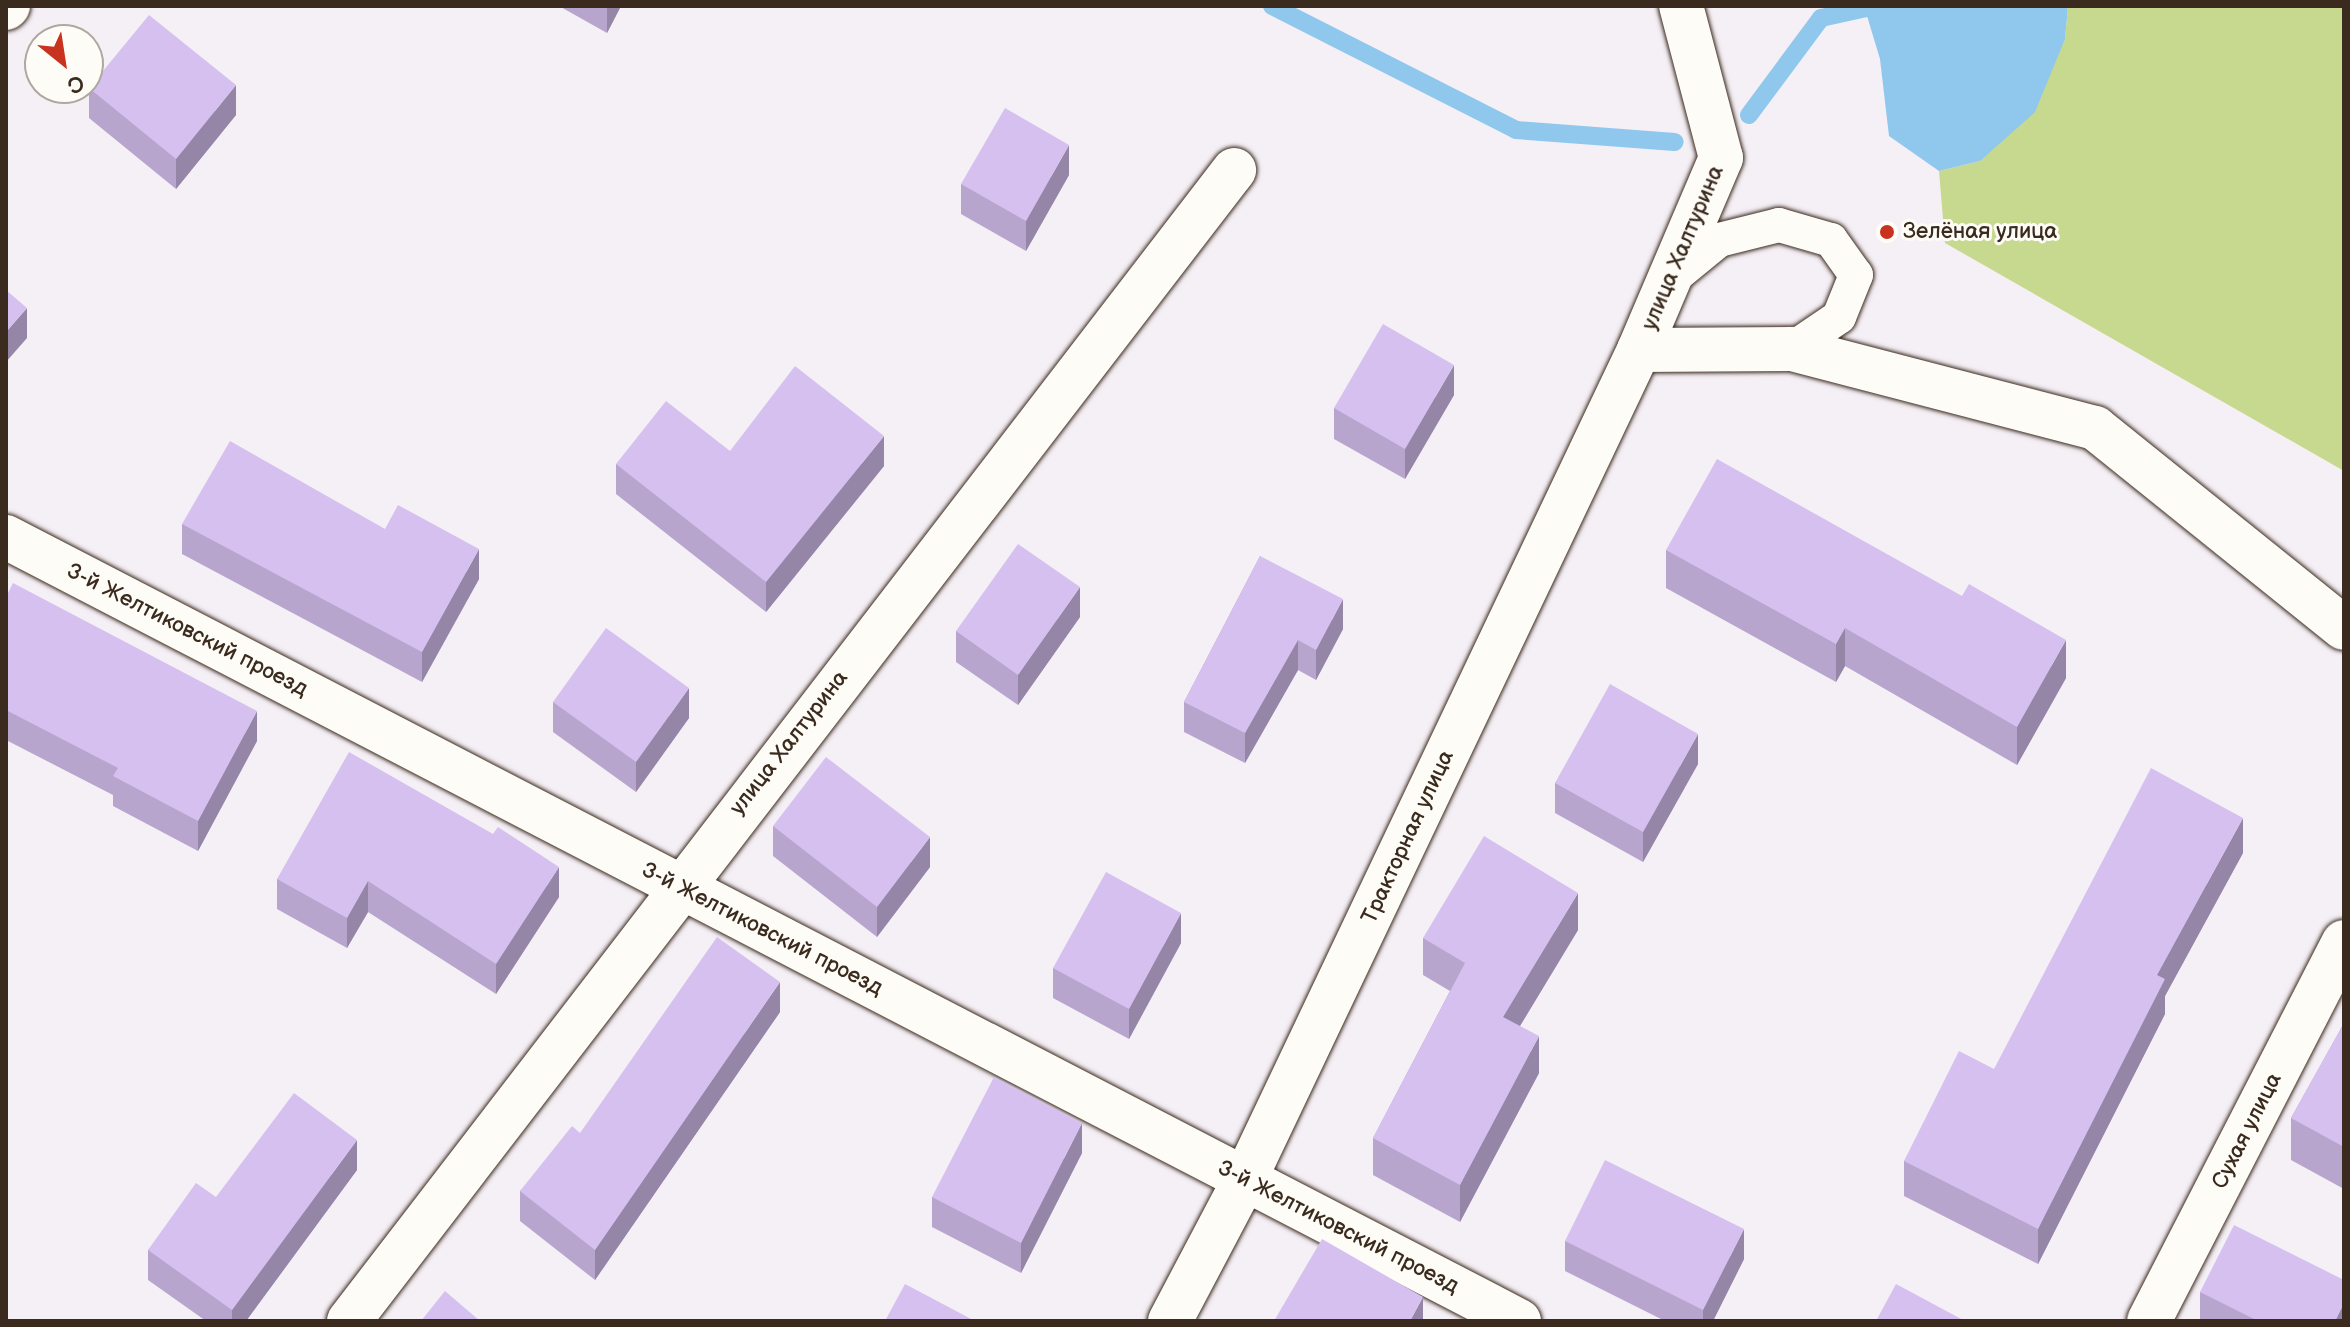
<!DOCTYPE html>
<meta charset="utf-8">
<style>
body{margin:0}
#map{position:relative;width:2350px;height:1327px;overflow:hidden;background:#f5f0f6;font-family:"Balsamiq Sans",sans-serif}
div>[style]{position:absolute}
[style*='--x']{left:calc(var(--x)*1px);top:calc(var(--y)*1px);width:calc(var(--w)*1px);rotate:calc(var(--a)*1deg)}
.green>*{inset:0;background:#c7d98e}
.water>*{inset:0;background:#8fc7ed}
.stream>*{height:18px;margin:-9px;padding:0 9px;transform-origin:9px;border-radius:9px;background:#8fc7ed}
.roads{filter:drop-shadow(0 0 2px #3b2a1e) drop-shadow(0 0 2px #3b2a1e)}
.lane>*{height:34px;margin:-17px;padding:0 17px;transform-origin:17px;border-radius:17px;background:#fdfcf7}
.street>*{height:44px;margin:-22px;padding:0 22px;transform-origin:22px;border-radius:22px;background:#fdfcf7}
.wall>*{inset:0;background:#b7a5ce}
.shaded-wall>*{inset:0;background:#9586a8}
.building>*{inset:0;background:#d5c0f0}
.dots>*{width:22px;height:22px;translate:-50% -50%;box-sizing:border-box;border:4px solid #fdfcf7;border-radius:50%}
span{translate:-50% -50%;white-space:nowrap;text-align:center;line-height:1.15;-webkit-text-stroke:6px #fdfcf7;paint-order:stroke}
.poi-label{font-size:22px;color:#3b2a1e}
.left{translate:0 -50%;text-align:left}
.street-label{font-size:22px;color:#3b2a1e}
.frame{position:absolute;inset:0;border:8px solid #3b2a1e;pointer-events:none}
.north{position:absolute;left:24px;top:24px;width:80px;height:80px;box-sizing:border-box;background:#fdfcf7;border:2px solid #afa8a0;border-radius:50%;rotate:150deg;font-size:22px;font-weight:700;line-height:32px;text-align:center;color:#3b2a1e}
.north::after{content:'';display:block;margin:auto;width:28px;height:36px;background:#c8321e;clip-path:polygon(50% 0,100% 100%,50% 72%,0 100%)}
</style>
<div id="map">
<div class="green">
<div style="clip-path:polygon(2068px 6px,2344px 6px,2344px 471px,1945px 243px,1939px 171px,1980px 161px,2065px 39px)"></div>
</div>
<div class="water">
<div style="clip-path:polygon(2068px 6px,2065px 39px,2035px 112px,1980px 161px,1939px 171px,1889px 136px,1880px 59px,1864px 6px)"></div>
</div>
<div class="stream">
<div style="--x:1272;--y:6;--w:274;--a:26.9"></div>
<div style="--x:1516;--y:130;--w:159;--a:4.3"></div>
<div style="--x:1749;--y:115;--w:121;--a:-53.4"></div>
<div style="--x:1821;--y:18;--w:56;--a:-12.3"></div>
</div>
<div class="roads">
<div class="lane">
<div style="--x:1668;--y:282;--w:66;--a:-39.5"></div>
<div style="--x:1719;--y:240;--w:62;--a:-14"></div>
<div style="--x:1779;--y:225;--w:54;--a:16.1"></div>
<div style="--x:1831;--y:240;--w:43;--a:54.5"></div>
<div style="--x:1856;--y:275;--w:45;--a:112"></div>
<div style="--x:1839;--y:317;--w:57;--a:145.8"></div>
</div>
<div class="street">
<div style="--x:6;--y:8;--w:3;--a:-45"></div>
<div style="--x:1639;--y:350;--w:153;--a:-0.4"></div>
<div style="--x:1792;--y:349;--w:313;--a:14.6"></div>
<div style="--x:2095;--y:428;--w:319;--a:38.8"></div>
<div style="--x:6;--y:537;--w:1704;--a:27.39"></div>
<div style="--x:349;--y:1321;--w:1452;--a:-52.44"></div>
<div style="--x:1170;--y:1321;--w:161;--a:-62.2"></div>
<div style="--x:1245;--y:1179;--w:918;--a:-64.58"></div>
<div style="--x:1639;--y:350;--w:209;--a:-66.9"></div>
<div style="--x:1721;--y:158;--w:157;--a:-104.7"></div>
<div style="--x:2149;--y:1321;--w:426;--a:-62.8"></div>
</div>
</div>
<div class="wall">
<div style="clip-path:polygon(559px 6px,621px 6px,607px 33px)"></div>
<div style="clip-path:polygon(89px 88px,236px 115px,176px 189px,89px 118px)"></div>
<div style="clip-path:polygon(1069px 175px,1026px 251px,961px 214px,961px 184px)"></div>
<div style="clip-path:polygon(1454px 395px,1405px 479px,1334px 439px,1334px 408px)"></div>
<div style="clip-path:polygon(730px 451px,884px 466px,766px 612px,616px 494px,616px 464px)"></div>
<div style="clip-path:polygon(182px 524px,385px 529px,479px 579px,422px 682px,182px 554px)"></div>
<div style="clip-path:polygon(1666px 550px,1962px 596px,2066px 678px,2017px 765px,1845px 666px,1836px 682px,1666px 588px)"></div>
<div style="clip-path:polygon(1260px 556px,1343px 629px,1316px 680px,1298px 670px,1245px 763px,1184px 732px,1184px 702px)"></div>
<div style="clip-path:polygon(6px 597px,257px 741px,198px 851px,113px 806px,113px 795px,6px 740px)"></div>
<div style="clip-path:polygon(1080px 617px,1018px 705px,956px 662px,956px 631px)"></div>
<div style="clip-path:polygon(553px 702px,689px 718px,636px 792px,553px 732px)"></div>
<div style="clip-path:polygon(1698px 764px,1643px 862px,1555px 813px,1555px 783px)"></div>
<div style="clip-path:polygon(773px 826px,930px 867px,877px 937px,773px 856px)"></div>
<div style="clip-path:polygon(493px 834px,559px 897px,496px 994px,368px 912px,347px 948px,277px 909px,277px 879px)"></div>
<div style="clip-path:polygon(2243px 853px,2165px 996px,2165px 1014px,2038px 1264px,1904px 1196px,1904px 1161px,1994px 1069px)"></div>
<div style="clip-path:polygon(1578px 930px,1520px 1026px,1539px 1073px,1460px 1222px,1373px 1175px,1373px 1138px,1450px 991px,1423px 975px,1423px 938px)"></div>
<div style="clip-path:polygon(1181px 943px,1129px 1039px,1053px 998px,1053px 968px)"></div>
<div style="clip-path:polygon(780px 1012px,595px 1280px,520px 1221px,520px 1191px,580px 1133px)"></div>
<div style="clip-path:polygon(2344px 1023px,2344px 1189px,2291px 1160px,2291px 1118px)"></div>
<div style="clip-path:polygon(1082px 1153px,1021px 1273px,932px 1227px,932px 1197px)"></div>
<div style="clip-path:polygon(357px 1170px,246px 1321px,206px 1321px,148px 1280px,148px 1250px,216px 1197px)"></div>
<div style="clip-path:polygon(1565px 1241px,1744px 1259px,1713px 1321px,1665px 1321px,1565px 1271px)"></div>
<div style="clip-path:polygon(2200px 1292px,2344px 1321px,2200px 1321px)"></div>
</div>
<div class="shaded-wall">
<div style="clip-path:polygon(607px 6px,621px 6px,607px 33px)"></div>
<div style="clip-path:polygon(236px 85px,236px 115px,176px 189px,176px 159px)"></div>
<div style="clip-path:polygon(1069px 145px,1069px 175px,1026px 251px,1026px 221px)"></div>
<div style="clip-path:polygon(27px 308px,27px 338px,6px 362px,6px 332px)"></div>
<div style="clip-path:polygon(1454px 365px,1454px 395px,1405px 479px,1405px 449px)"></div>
<div style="clip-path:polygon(884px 436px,884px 466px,766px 612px,766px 582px)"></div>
<div style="clip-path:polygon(479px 549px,479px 579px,422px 682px,422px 652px)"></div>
<div style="clip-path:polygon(1080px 587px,1080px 617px,1018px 705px,1018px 675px)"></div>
<div style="clip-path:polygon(1343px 599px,1343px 629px,1316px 680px,1316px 650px)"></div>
<div style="clip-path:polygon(1845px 628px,1845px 666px,1836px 682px,1836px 644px)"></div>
<div style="clip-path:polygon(1298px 640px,1298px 670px,1245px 763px,1245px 733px)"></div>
<div style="clip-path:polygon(2066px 640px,2066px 678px,2017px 765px,2017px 727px)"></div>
<div style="clip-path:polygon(689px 688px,689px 718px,636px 792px,636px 762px)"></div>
<div style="clip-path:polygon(257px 711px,257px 741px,198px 851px,198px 821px)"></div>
<div style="clip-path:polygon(1698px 734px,1698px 764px,1643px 862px,1643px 832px)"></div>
<div style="clip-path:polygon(2243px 818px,2243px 853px,2165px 996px,2165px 1014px,2038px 1264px,2038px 1229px,2157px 975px)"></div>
<div style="clip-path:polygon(930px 837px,930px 867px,877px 937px,877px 907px)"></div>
<div style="clip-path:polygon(559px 867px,559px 897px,496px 994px,496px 964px)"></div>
<div style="clip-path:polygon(368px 881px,368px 912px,347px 948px,347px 918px)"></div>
<div style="clip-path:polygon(1578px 893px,1578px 930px,1503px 1054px,1503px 1017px)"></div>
<div style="clip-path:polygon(1181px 913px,1181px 943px,1129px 1039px,1129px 1009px)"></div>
<div style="clip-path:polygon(780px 982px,780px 1012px,595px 1280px,595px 1250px)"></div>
<div style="clip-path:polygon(1539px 1036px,1539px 1073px,1460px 1222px,1460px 1185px)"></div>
<div style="clip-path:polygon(1082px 1123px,1082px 1153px,1021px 1273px,1021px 1243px)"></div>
<div style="clip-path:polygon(357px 1140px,357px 1170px,246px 1321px,232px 1321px,232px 1310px)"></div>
<div style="clip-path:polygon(1744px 1229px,1744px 1259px,1713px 1321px,1703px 1321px,1703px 1310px)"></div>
<div style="clip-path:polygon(1423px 1297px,1423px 1321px,1410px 1321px)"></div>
<div style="clip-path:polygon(2344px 1303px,2344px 1321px,2335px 1321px)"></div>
</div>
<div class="building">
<div style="clip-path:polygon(149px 15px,236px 85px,176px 159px,89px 88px)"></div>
<div style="clip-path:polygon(1005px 108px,1069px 145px,1026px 221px,961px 184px)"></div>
<div style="clip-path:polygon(6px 290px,27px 308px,6px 332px)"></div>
<div style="clip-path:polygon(1383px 324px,1454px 365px,1405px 449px,1334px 408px)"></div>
<div style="clip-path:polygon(795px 366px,884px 436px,766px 582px,616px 464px,666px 401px,730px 451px)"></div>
<div style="clip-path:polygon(230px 441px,385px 529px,398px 505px,479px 549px,422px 652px,182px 524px)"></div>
<div style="clip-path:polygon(1717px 459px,1962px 596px,1969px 584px,2066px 640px,2017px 727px,1845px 628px,1836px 644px,1666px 550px)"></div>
<div style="clip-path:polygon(1018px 544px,1080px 587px,1018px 675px,956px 631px)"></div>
<div style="clip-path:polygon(1260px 556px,1343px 599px,1316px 650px,1298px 640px,1245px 733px,1184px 702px)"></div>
<div style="clip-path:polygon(13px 583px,257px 711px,198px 821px,113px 776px,118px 768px,6px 710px,6px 597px)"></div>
<div style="clip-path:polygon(606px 628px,689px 688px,636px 762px,553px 702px)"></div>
<div style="clip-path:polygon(1610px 684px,1698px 734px,1643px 832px,1555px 783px)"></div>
<div style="clip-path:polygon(349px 752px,493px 834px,498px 827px,559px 867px,496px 964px,368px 881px,347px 918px,277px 879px)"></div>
<div style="clip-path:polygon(826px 757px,930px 837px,877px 907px,773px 826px)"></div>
<div style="clip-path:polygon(2151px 768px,2243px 818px,2157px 975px,2165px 979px,2038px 1229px,1904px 1161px,1959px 1051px,1994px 1069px)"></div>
<div style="clip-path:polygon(1484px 836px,1578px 893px,1503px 1017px,1539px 1036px,1460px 1185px,1373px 1138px,1465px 963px,1423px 938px)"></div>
<div style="clip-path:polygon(1106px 872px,1181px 913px,1129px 1009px,1053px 968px)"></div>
<div style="clip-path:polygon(717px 937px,780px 982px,595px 1250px,520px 1191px,572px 1126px,580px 1133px)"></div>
<div style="clip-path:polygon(2344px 1023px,2344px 1147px,2291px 1118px)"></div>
<div style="clip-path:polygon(994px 1077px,1082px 1123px,1021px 1243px,932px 1197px)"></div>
<div style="clip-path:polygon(294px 1093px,357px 1140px,232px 1310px,148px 1250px,196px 1183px,216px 1197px)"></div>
<div style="clip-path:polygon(1605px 1160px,1744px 1229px,1703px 1310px,1565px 1241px)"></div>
<div style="clip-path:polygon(2234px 1225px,2344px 1280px,2344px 1303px,2335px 1321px,2258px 1321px,2200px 1292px)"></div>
<div style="clip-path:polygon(1322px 1239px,1423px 1297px,1410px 1321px,1274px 1321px)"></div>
<div style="clip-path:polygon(905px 1284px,975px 1321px,885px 1321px)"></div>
<div style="clip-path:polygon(1896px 1284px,1965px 1321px,1876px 1321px)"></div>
<div style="clip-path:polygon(445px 1291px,480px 1321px,421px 1321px)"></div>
</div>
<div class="dots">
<div style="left:1887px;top:232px;background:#c8321e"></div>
</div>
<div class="poi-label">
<span class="left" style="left:1903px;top:232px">Зелёная улица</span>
</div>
<div class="street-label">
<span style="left:1683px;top:248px;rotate:-67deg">улица Халтурина</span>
<span style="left:187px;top:630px;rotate:27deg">3-й Желтиковский проезд</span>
<span style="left:789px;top:743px;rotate:-52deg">улица Халтурина</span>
<span style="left:1408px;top:837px;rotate:-65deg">Тракторная улица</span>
<span style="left:762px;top:929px;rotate:27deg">3-й Желтиковский проезд</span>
<span style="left:2247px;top:1131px;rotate:-63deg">Сухая улица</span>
<span style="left:1338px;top:1227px;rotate:27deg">3-й Желтиковский проезд</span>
</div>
<div class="frame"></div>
<div class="north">С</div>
</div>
